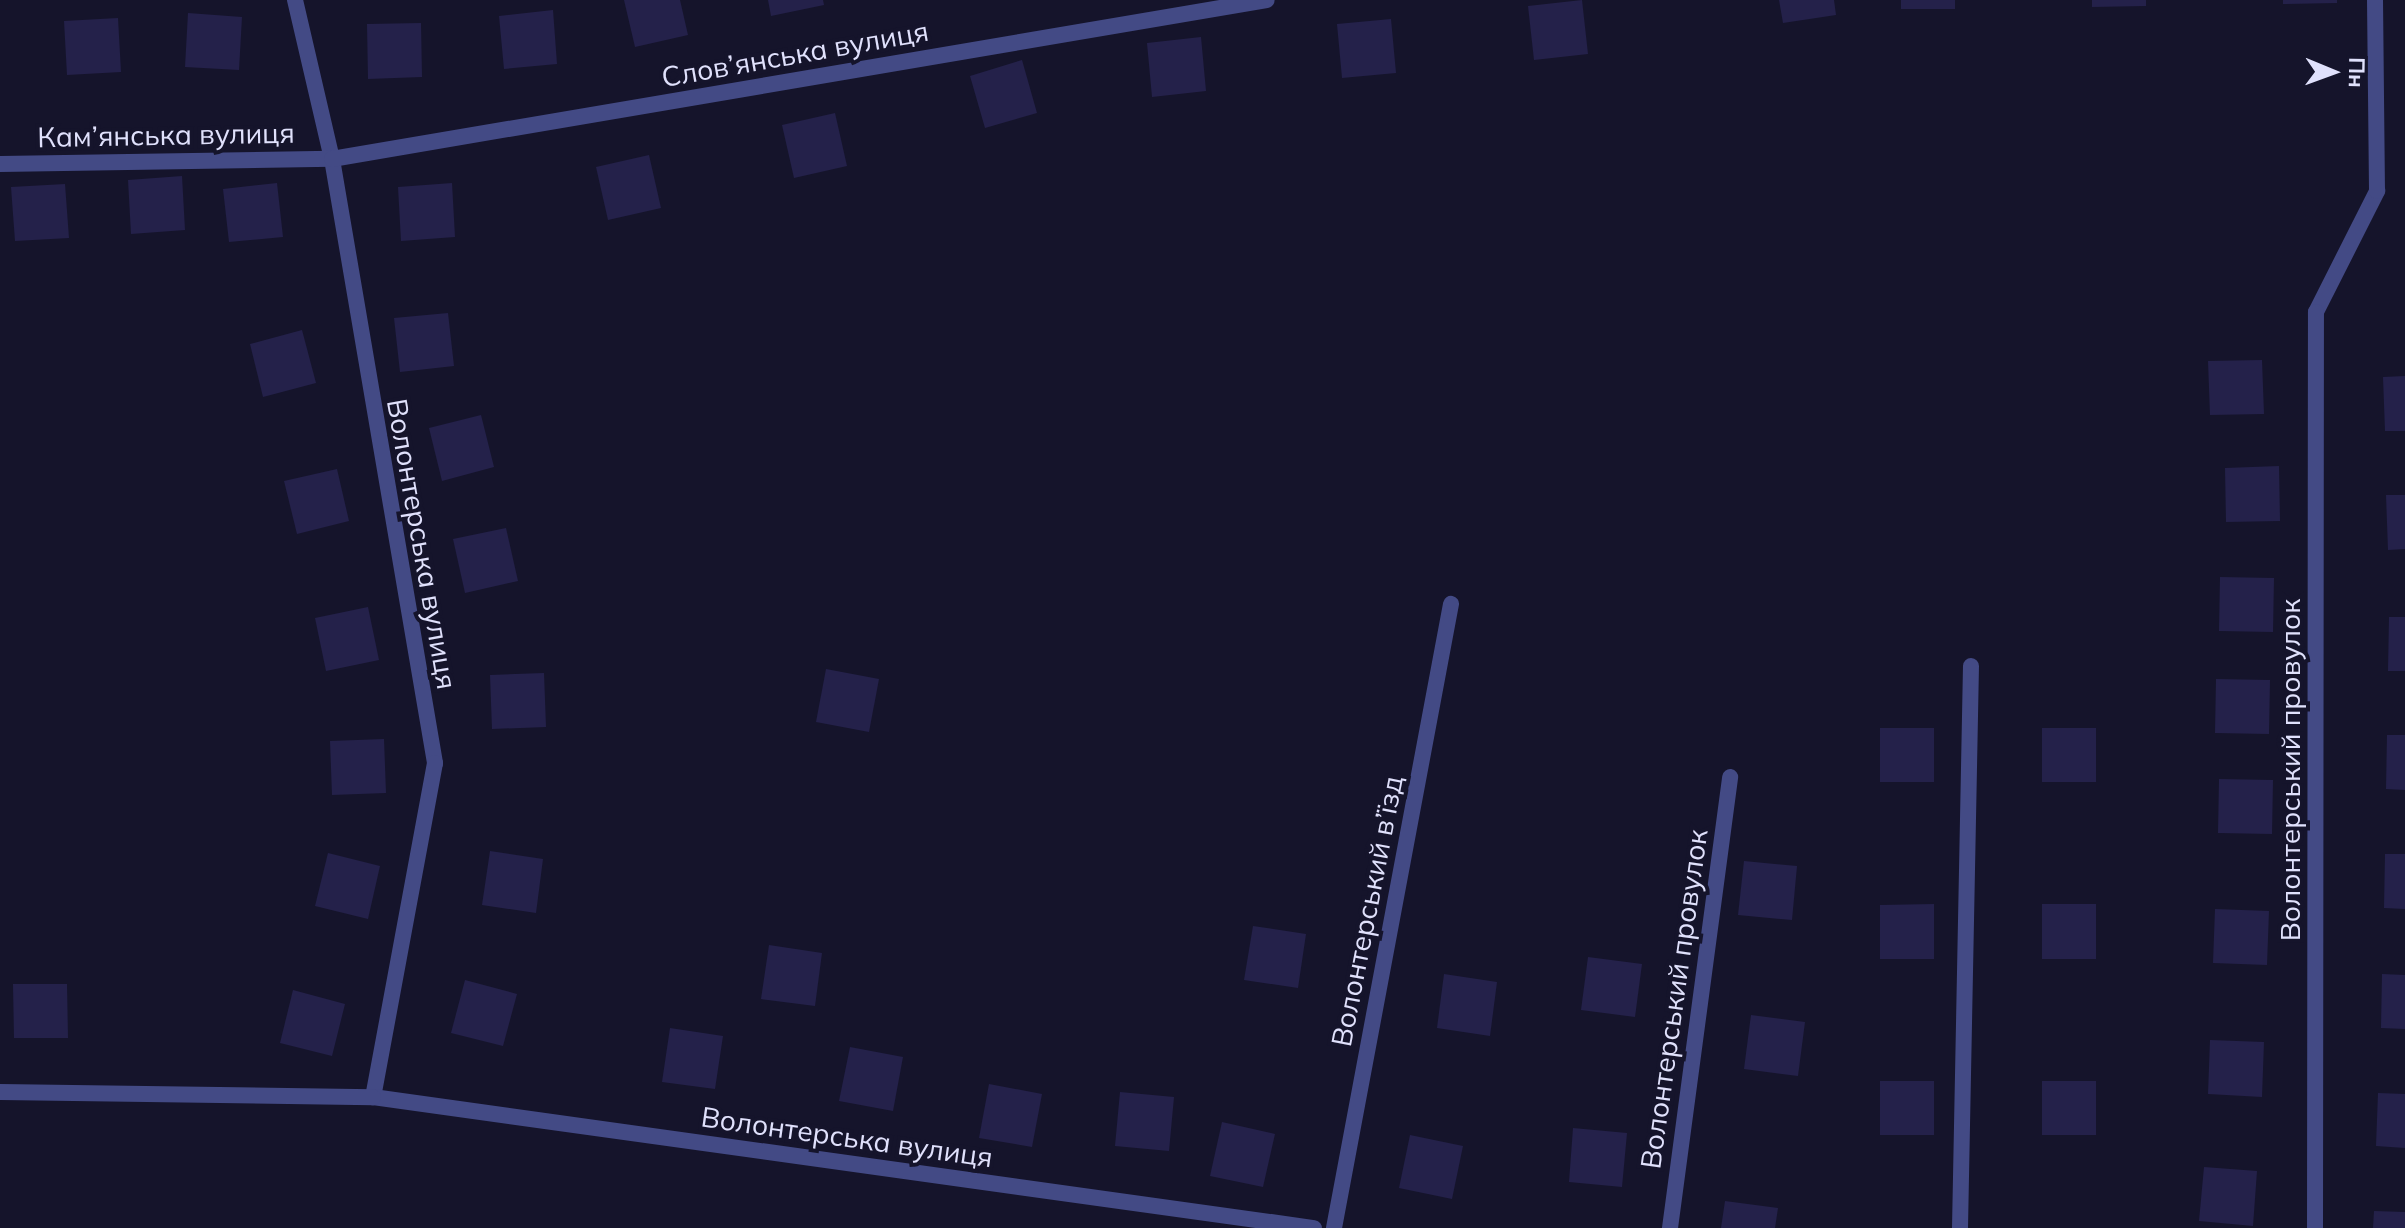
<!DOCTYPE html>
<meta charset="utf-8">
<style>
body{margin:0}
#map{position:relative;width:2405px;height:1228px;overflow:hidden;background:#15142b;font-family:Mulish,sans-serif}
div>[style]{position:absolute}
[style*='--x']{left:calc(var(--x)*1px);top:calc(var(--y)*1px);width:calc(var(--w)*1px);rotate:calc(var(--a)*1deg)}
.building>*{inset:0;background:#24214a}
.pedestrian>*{height:16px;margin:-8px;padding:0 8px;transform-origin:8px;border-radius:8px;background:#434a85}
.minor>*{height:16px;margin:-8px;padding:0 8px;transform-origin:8px;border-radius:8px;background:#434a85}
span{translate:-50% -50%;white-space:nowrap;text-align:center;line-height:1.15;-webkit-text-stroke:8px #15142b;paint-order:stroke}
.street-label{font-size:28px;color:#e0e1fc}
.north{position:absolute;left:2293px;top:32px;width:80px;height:80px;-webkit-text-stroke:6px #15142b;paint-order:stroke;rotate:91deg;font-size:22px;font-weight:700;line-height:32px;text-align:center;color:#e0e1fc}
.north::after{content:'';display:block;margin:auto;width:28px;height:36px;background:#e0e1fc;clip-path:polygon(50% 0,100% 100%,50% 72%,0 100%)}
</style>
<div id="map">
<div class="building">
<div style="clip-path:polygon(624px 0,680px 0,688px 35px,635px 47px)"></div>
<div style="clip-path:polygon(768px 0,823px 0,824px 5px,771px 16px)"></div>
<div style="clip-path:polygon(1582px 0,1588px 54px,1534px 60px,1528px 6px)"></div>
<div style="clip-path:polygon(1779px 0,1834px 0,1836px 15px,1783px 23px)"></div>
<div style="clip-path:polygon(1901px 0,1955px 0,1955px 9px,1901px 9px)"></div>
<div style="clip-path:polygon(2092px 0,2146px 0,2146px 6px,2092px 7px)"></div>
<div style="clip-path:polygon(2283px 0,2337px 0,2337px 3px,2283px 4px)"></div>
<div style="clip-path:polygon(553px 10px,557px 64px,504px 69px,499px 16px)"></div>
<div style="clip-path:polygon(188px 13px,242px 17px,239px 70px,185px 67px)"></div>
<div style="clip-path:polygon(118px 18px,121px 72px,67px 75px,64px 21px)"></div>
<div style="clip-path:polygon(1391px 19px,1396px 73px,1342px 78px,1337px 24px)"></div>
<div style="clip-path:polygon(421px 23px,422px 77px,368px 79px,367px 24px)"></div>
<div style="clip-path:polygon(1201px 37px,1206px 91px,1152px 97px,1147px 43px)"></div>
<div style="clip-path:polygon(1022px 60px,1037px 113px,985px 128px,970px 76px)"></div>
<div style="clip-path:polygon(835px 113px,847px 166px,794px 178px,782px 125px)"></div>
<div style="clip-path:polygon(649px 155px,661px 208px,608px 220px,596px 167px)"></div>
<div style="clip-path:polygon(182px 176px,185px 230px,131px 234px,128px 180px)"></div>
<div style="clip-path:polygon(277px 183px,283px 237px,229px 242px,223px 189px)"></div>
<div style="clip-path:polygon(452px 183px,455px 237px,401px 241px,398px 187px)"></div>
<div style="clip-path:polygon(65px 184px,69px 238px,15px 241px,11px 187px)"></div>
<div style="clip-path:polygon(448px 313px,454px 366px,400px 372px,394px 318px)"></div>
<div style="clip-path:polygon(302px 330px,316px 383px,263px 397px,250px 344px)"></div>
<div style="clip-path:polygon(2262px 360px,2264px 414px,2210px 415px,2208px 361px)"></div>
<div style="clip-path:polygon(2405px 376px,2405px 431px,2385px 431px,2383px 377px)"></div>
<div style="clip-path:polygon(481px 415px,494px 467px,442px 481px,429px 428px)"></div>
<div style="clip-path:polygon(2279px 466px,2280px 521px,2226px 522px,2225px 468px)"></div>
<div style="clip-path:polygon(337px 469px,349px 521px,297px 534px,284px 481px)"></div>
<div style="clip-path:polygon(2386px 495px,2405px 495px,2405px 549px,2388px 550px)"></div>
<div style="clip-path:polygon(506px 528px,518px 581px,465px 593px,453px 539px)"></div>
<div style="clip-path:polygon(2220px 577px,2274px 578px,2273px 632px,2219px 631px)"></div>
<div style="clip-path:polygon(368px 607px,379px 660px,326px 671px,315px 618px)"></div>
<div style="clip-path:polygon(2389px 617px,2405px 617px,2405px 671px,2388px 671px)"></div>
<div style="clip-path:polygon(826px 669px,879px 679px,869px 732px,816px 722px)"></div>
<div style="clip-path:polygon(544px 673px,546px 727px,492px 729px,490px 675px)"></div>
<div style="clip-path:polygon(2216px 679px,2270px 680px,2269px 734px,2215px 733px)"></div>
<div style="clip-path:polygon(1880px 728px,1934px 728px,1934px 782px,1880px 782px)"></div>
<div style="clip-path:polygon(2042px 728px,2096px 728px,2096px 782px,2042px 782px)"></div>
<div style="clip-path:polygon(2387px 735px,2405px 735px,2405px 790px,2386px 789px)"></div>
<div style="clip-path:polygon(384px 739px,386px 793px,332px 795px,330px 741px)"></div>
<div style="clip-path:polygon(2219px 779px,2273px 780px,2272px 834px,2218px 833px)"></div>
<div style="clip-path:polygon(490px 851px,543px 859px,536px 913px,482px 905px)"></div>
<div style="clip-path:polygon(328px 853px,380px 866px,368px 919px,315px 906px)"></div>
<div style="clip-path:polygon(2385px 854px,2405px 854px,2405px 909px,2384px 908px)"></div>
<div style="clip-path:polygon(1744px 861px,1797px 866px,1792px 920px,1738px 915px)"></div>
<div style="clip-path:polygon(1934px 904px,1934px 959px,1880px 959px,1880px 905px)"></div>
<div style="clip-path:polygon(2042px 904px,2096px 904px,2096px 959px,2042px 959px)"></div>
<div style="clip-path:polygon(2215px 909px,2269px 911px,2267px 965px,2213px 963px)"></div>
<div style="clip-path:polygon(1253px 926px,1306px 934px,1298px 988px,1244px 980px)"></div>
<div style="clip-path:polygon(769px 945px,822px 953px,815px 1006px,761px 999px)"></div>
<div style="clip-path:polygon(1588px 957px,1642px 964px,1635px 1017px,1581px 1010px)"></div>
<div style="clip-path:polygon(1444px 974px,1497px 982px,1490px 1036px,1437px 1028px)"></div>
<div style="clip-path:polygon(2382px 974px,2405px 975px,2405px 1029px,2381px 1028px)"></div>
<div style="clip-path:polygon(465px 980px,517px 994px,503px 1046px,451px 1033px)"></div>
<div style="clip-path:polygon(13px 984px,67px 984px,68px 1038px,14px 1038px)"></div>
<div style="clip-path:polygon(293px 990px,345px 1004px,332px 1056px,280px 1043px)"></div>
<div style="clip-path:polygon(1751px 1015px,1805px 1022px,1798px 1076px,1744px 1069px)"></div>
<div style="clip-path:polygon(670px 1028px,723px 1036px,715px 1089px,662px 1082px)"></div>
<div style="clip-path:polygon(2210px 1040px,2264px 1042px,2262px 1097px,2208px 1094px)"></div>
<div style="clip-path:polygon(850px 1047px,903px 1057px,893px 1111px,839px 1101px)"></div>
<div style="clip-path:polygon(1880px 1081px,1934px 1081px,1934px 1135px,1880px 1135px)"></div>
<div style="clip-path:polygon(2042px 1081px,2096px 1081px,2096px 1135px,2042px 1135px)"></div>
<div style="clip-path:polygon(989px 1084px,1042px 1094px,1032px 1147px,979px 1138px)"></div>
<div style="clip-path:polygon(1120px 1092px,1174px 1097px,1169px 1151px,1115px 1146px)"></div>
<div style="clip-path:polygon(2378px 1093px,2405px 1094px,2405px 1148px,2376px 1146px)"></div>
<div style="clip-path:polygon(1222px 1122px,1275px 1134px,1263px 1187px,1210px 1176px)"></div>
<div style="clip-path:polygon(1573px 1128px,1627px 1133px,1622px 1187px,1569px 1182px)"></div>
<div style="clip-path:polygon(1410px 1135px,1463px 1146px,1452px 1199px,1399px 1188px)"></div>
<div style="clip-path:polygon(2204px 1167px,2257px 1171px,2253px 1226px,2199px 1221px)"></div>
<div style="clip-path:polygon(1725px 1201px,1778px 1208px,1775px 1228px,1721px 1228px)"></div>
<div style="clip-path:polygon(2374px 1211px,2405px 1212px,2405px 1228px,2373px 1228px)"></div>
</div>
<div class="pedestrian">
<div style="--x:2316;--y:312;--w:136;--a:-63.2"></div>
<div style="--x:2377;--y:191;--w:191;--a:-90.6"></div>
</div>
<div class="minor">
<div style="--x:295;--y:0;--w:163;--a:76.9"></div>
<div style="--x:332;--y:159;--w:613;--a:80.32"></div>
<div style="--x:435;--y:763;--w:340;--a:100.5"></div>
<div style="--x:373;--y:1097;--w:950;--a:7.93"></div>
<div style="--x:0;--y:164;--w:332;--a:-0.9"></div>
<div style="--x:332;--y:159;--w:948;--a:-9.65"></div>
<div style="--x:0;--y:1092;--w:373;--a:0.8"></div>
<div style="--x:1334;--y:1228;--w:635;--a:-79.38"></div>
<div style="--x:1670;--y:1228;--w:455;--a:-82.4"></div>
<div style="--x:1960;--y:1228;--w:562;--a:-88.88"></div>
<div style="--x:2315;--y:1228;--w:916;--a:-89.94"></div>
</div>
<div class="street-label">
<span style="left:795px;top:54px;rotate:-10deg">Слов’янська вулиця</span>
<span style="left:166px;top:135px;rotate:-1deg">Кам’янська вулиця</span>
<span style="left:422px;top:544px;rotate:80deg">Волонтерська вулиця</span>
<span style="left:2290px;top:770px;rotate:-90deg">Волонтерський провулок</span>
<span style="left:1367px;top:911px;rotate:-79deg">Волонтерський в’їзд</span>
<span style="left:1674px;top:999px;rotate:-82deg">Волонтерський провулок</span>
<span style="left:847px;top:1137px;rotate:8deg">Волонтерська вулиця</span>
</div>
<div class="north">Пн</div>
</div>
